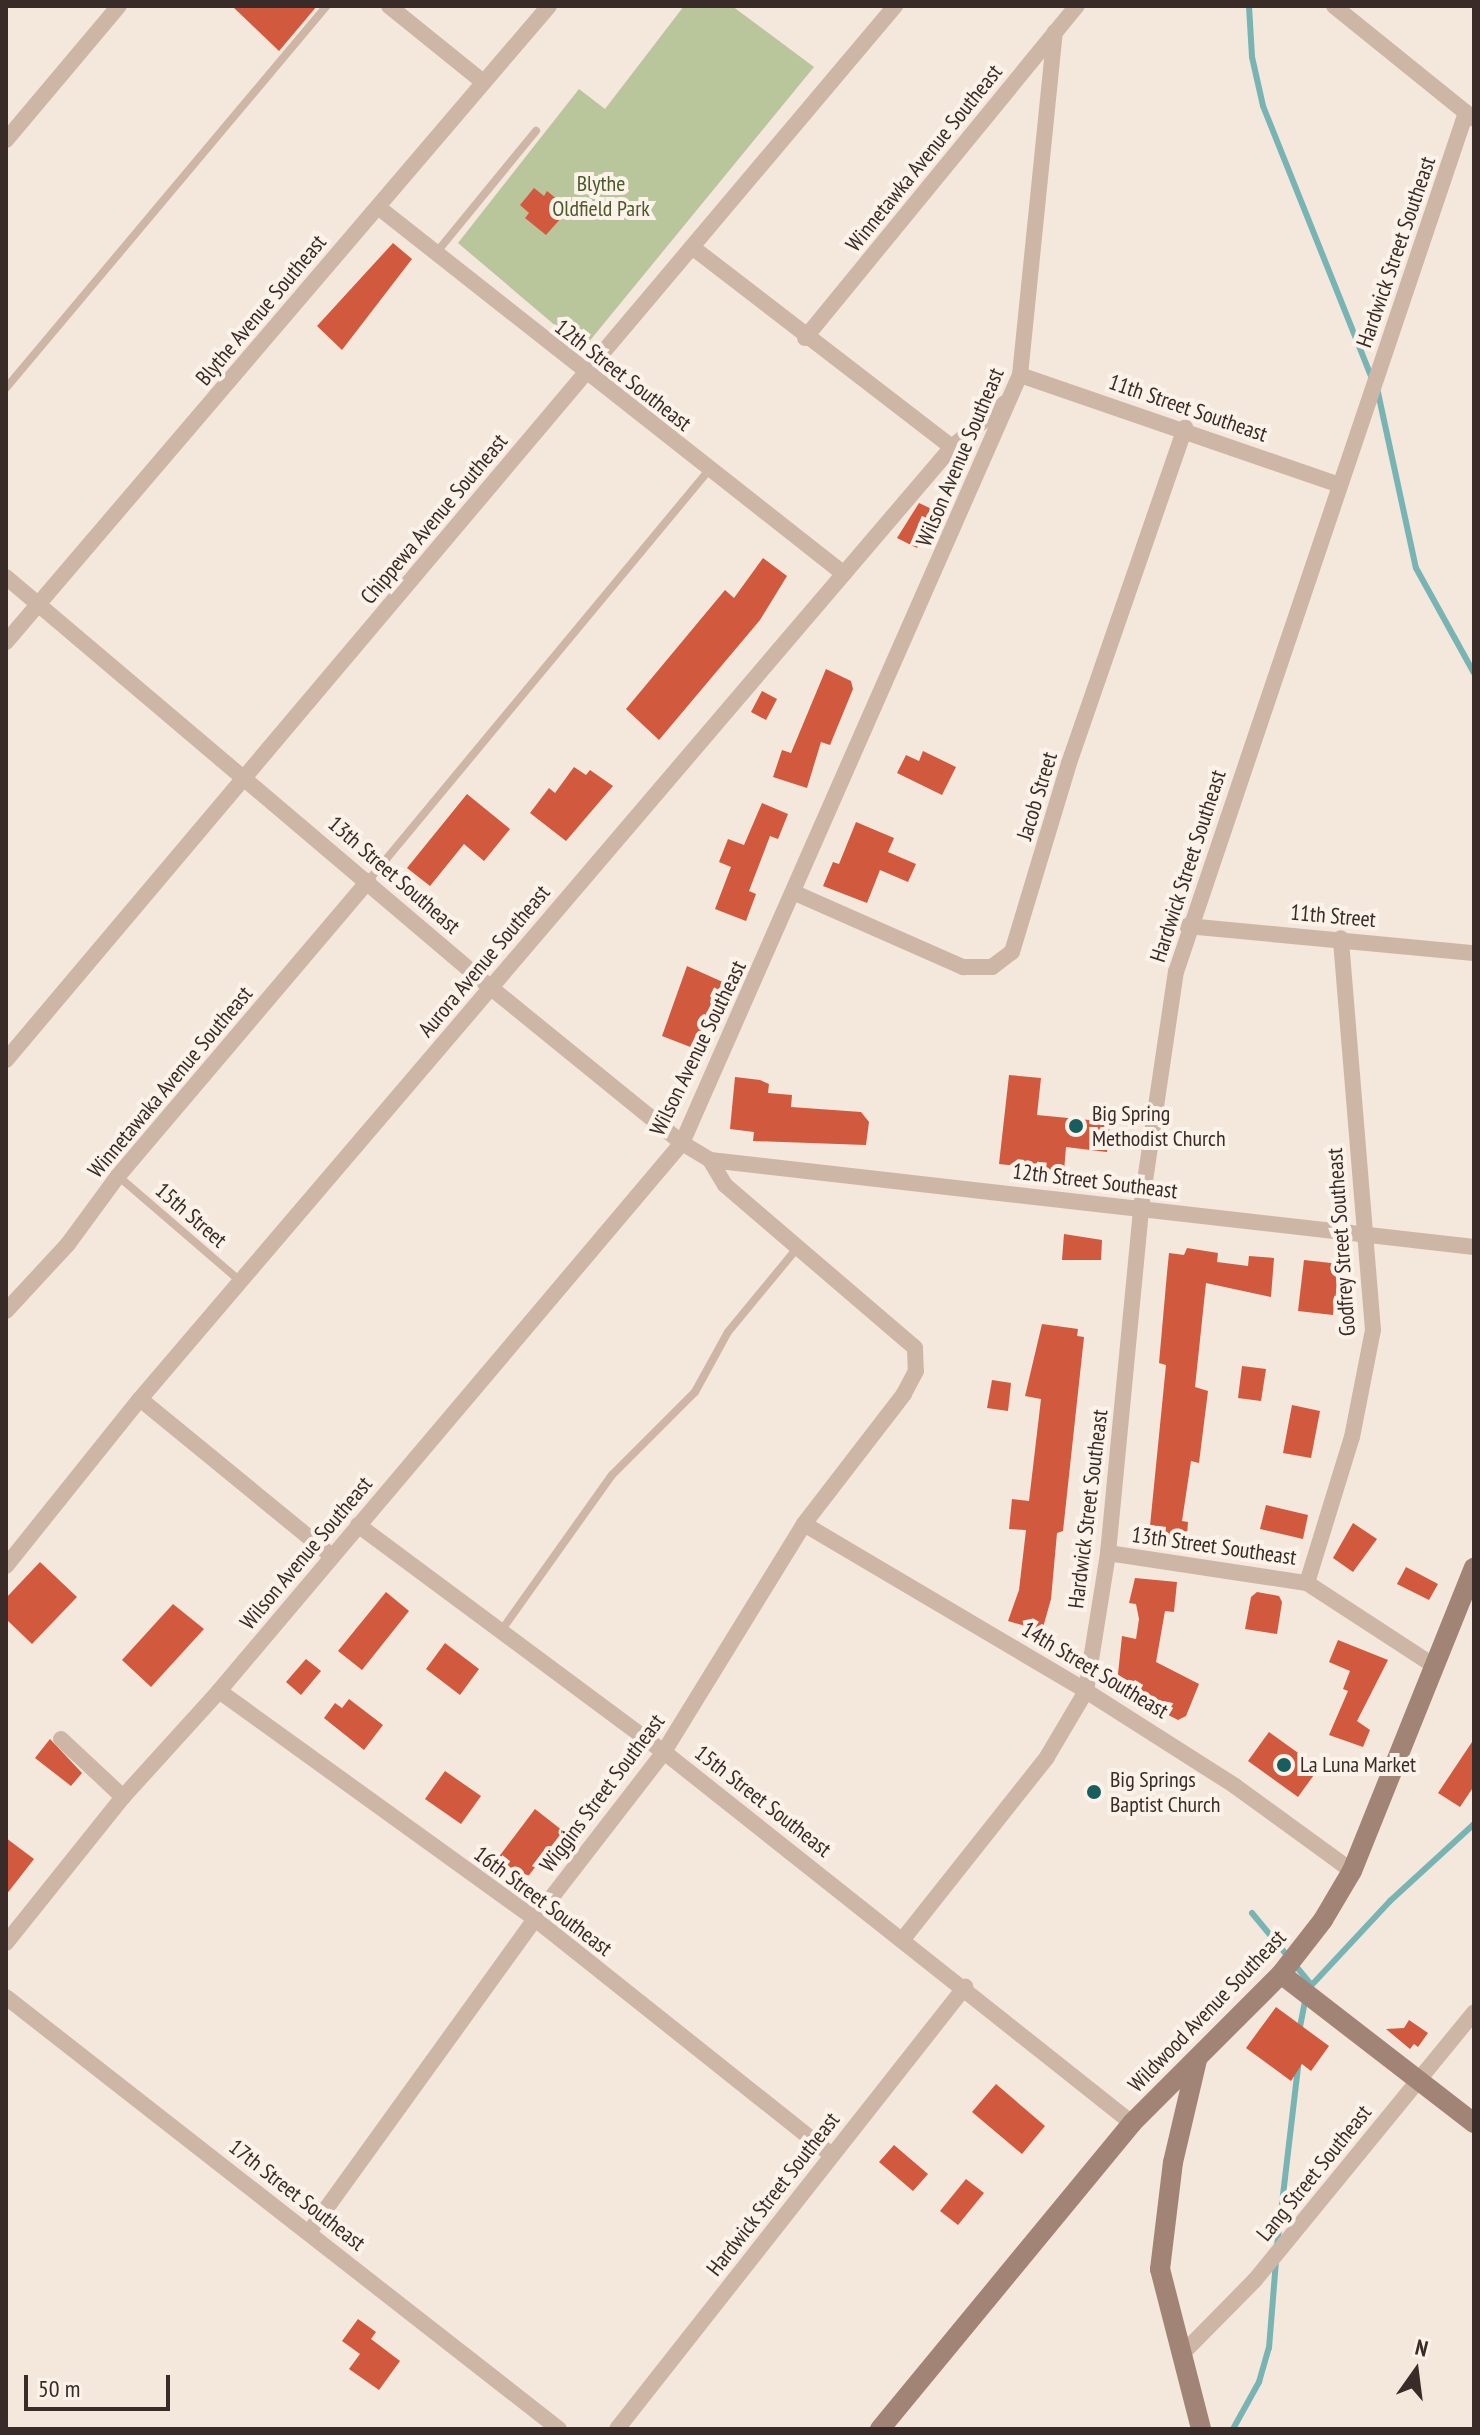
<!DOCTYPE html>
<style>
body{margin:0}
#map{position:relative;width:1480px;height:2435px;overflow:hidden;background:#f4e7dc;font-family:"PT Sans Narrow",sans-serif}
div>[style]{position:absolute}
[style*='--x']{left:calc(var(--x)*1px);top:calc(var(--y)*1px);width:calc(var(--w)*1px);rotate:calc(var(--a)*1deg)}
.green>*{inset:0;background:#b9c59a}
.stream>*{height:6px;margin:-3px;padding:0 3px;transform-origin:3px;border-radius:3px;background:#78b4b3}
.building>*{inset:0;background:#d0593e}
.lane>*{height:8px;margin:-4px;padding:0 4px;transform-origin:4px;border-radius:4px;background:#ceb6a6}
.street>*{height:16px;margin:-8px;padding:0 8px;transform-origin:8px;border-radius:8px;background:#ceb6a6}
.secondary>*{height:20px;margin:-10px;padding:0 10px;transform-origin:10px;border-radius:10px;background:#a28477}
.dots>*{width:22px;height:22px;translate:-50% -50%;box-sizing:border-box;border:4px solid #fbf2e9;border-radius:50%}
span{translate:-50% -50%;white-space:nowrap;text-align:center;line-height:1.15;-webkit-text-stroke:8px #fbf2e9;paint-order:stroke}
.street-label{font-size:22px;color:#392c28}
.park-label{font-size:22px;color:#4b5a29}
.poi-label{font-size:22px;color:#392c28}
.left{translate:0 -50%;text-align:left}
.frame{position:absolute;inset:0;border:8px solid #392c28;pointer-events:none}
.north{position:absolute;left:1376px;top:2331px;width:80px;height:80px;-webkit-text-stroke:6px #fbf2e9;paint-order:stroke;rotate:14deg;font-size:22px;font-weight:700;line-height:32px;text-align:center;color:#392c28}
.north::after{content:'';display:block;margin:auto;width:28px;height:36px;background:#392c28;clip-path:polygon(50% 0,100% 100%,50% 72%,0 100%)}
.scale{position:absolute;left:24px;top:2375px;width:146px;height:36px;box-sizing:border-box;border:4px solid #392c28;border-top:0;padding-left:10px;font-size:24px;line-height:28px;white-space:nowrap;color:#392c28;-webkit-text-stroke:6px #fbf2e9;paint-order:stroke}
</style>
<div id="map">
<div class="green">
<div style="clip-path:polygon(684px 6px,732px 6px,814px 67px,583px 349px,458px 243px,579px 89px,605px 109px)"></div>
</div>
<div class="stream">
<div style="--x:1249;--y:6;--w:51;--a:86.6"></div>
<div style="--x:1252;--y:57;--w:50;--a:77.3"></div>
<div style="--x:1263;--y:106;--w:293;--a:68.2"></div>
<div style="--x:1377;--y:388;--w:184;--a:77.8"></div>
<div style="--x:1416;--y:568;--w:120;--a:61.1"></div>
<div style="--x:1252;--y:1913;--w:91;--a:50.4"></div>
<div style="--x:1308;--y:1989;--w:120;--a:-47"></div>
<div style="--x:1390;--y:1901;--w:114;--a:-42.5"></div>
<div style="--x:1299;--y:2032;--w:33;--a:-79"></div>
<div style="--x:1277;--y:2246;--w:180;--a:-83.3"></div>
<div style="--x:1233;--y:2429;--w:54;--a:-61"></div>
<div style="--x:1259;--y:2382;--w:35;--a:-74"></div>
<div style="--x:1269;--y:2348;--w:87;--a:-85.4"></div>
</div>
<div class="building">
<div style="clip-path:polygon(232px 6px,317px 6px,279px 51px)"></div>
<div style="clip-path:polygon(534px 188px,544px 196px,547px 191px,569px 209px,546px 235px,525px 218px,529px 213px,520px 205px)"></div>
<div style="clip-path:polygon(393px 243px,412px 259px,342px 350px,317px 326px)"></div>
<div style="clip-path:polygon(919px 503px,936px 511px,917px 548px,897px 538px)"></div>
<div style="clip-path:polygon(763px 558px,787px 576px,760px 620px,659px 740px,626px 709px,725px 590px,734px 598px)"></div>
<div style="clip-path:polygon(826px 669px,851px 681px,853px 689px,830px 745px,821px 742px,807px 788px,773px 777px,782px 750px,791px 753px)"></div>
<div style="clip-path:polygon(762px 691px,777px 699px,766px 720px,751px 712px)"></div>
<div style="clip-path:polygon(923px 751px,956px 767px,942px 795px,897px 773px,906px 755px,919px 761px)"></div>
<div style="clip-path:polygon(574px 767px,586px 775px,590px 770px,613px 786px,566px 841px,530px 813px,549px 788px,555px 793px)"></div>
<div style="clip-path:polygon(467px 794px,510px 829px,484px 861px,464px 844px,430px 886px,407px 868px)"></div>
<div style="clip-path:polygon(762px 803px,788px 814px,778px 839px,770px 836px,749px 891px,756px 894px,746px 921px,715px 909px,731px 867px,719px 862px,728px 839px,744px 845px)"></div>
<div style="clip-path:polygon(856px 822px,894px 838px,888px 852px,916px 864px,908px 882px,880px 870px,867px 903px,823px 886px,833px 862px,839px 864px)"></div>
<div style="clip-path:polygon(687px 966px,725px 983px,693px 1048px,662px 1036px)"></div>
<div style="clip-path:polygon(1009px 1075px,1041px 1078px,1037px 1115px,1110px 1122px,1107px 1152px,1066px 1147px,1064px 1171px,999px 1164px)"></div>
<div style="clip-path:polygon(735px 1077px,760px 1080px,769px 1084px,768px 1093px,792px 1095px,791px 1107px,861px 1112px,869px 1122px,866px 1145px,753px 1141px,754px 1132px,730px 1129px)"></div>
<div style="clip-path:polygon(1064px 1234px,1102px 1240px,1101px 1260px,1062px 1260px)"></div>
<div style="clip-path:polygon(1187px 1248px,1218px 1253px,1217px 1262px,1248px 1266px,1249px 1256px,1274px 1258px,1271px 1297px,1206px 1283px,1195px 1387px,1208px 1391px,1199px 1463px,1191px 1461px,1182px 1521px,1188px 1522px,1186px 1549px,1148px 1546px,1166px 1365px,1159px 1363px,1167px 1273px,1169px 1253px,1184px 1255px)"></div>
<div style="clip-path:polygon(1304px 1260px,1331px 1263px,1339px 1270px,1333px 1315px,1298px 1311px)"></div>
<div style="clip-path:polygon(1042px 1324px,1078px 1329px,1077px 1336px,1084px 1337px,1063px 1531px,1057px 1533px,1051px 1599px,1042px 1631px,1008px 1621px,1019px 1590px,1026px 1530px,1009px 1529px,1012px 1499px,1029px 1501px,1041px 1399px,1025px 1396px)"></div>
<div style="clip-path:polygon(1242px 1366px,1266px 1369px,1261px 1401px,1238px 1398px)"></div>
<div style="clip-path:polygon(992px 1380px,1011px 1383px,1008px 1411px,987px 1408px)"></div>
<div style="clip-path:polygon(1292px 1405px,1320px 1411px,1311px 1458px,1283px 1453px)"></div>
<div style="clip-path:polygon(1266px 1505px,1308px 1515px,1303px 1539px,1260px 1529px)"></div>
<div style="clip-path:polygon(1353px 1523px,1377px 1539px,1353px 1572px,1333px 1558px)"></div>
<div style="clip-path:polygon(40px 1562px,77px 1597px,32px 1644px,6px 1619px,6px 1598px)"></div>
<div style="clip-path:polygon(1406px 1567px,1438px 1584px,1429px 1600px,1397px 1584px)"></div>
<div style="clip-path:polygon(1135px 1578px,1177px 1582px,1174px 1612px,1165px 1611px,1156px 1662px,1199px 1684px,1186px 1716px,1178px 1720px,1149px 1705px,1152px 1700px,1116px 1693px,1122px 1636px,1136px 1639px,1139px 1619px,1136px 1604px,1129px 1603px)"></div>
<div style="clip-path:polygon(386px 1592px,409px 1611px,362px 1670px,338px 1651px)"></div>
<div style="clip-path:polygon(1257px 1592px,1279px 1596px,1282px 1602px,1277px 1634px,1245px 1629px,1251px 1597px)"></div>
<div style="clip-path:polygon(173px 1604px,204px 1629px,151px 1687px,122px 1660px)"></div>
<div style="clip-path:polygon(1338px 1640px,1388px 1660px,1357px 1721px,1370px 1730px,1363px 1747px,1329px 1735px,1348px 1691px,1343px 1689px,1350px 1671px,1329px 1662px)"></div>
<div style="clip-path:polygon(445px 1643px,479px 1669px,460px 1695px,426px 1669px)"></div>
<div style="clip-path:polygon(306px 1659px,321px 1671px,301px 1695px,286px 1682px)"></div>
<div style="clip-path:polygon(349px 1699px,383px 1725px,364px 1750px,324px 1718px,335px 1703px,342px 1708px)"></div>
<div style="clip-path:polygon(1269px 1732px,1319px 1768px,1298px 1797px,1248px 1761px)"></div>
<div style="clip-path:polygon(50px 1739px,82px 1773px,71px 1786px,35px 1758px)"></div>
<div style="clip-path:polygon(1474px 1739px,1474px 1786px,1460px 1807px,1438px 1793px)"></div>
<div style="clip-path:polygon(445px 1771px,481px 1796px,461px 1824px,425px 1799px)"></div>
<div style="clip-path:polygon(535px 1809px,563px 1831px,526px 1879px,498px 1858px)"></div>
<div style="clip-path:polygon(6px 1838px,34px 1859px,6px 1895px)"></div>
<div style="clip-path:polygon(1276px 2007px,1329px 2046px,1311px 2071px,1302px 2064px,1291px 2081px,1246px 2048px)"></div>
<div style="clip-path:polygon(1409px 2020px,1428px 2033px,1418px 2047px,1414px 2044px,1410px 2049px,1386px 2029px,1404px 2028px)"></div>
<div style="clip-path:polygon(996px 2084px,1045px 2126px,1022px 2154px,972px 2112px)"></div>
<div style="clip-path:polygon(894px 2145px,928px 2174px,913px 2191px,879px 2162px)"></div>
<div style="clip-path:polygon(966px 2179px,984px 2193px,958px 2225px,940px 2211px)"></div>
<div style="clip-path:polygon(358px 2319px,376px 2332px,371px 2339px,400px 2361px,379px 2390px,349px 2369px,360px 2354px,342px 2341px)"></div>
</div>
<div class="lane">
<div style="--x:436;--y:253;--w:158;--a:-50.7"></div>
<div style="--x:6;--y:388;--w:498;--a:-50"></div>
<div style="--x:368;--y:881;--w:534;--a:-50.32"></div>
<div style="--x:118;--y:1176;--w:161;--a:40.7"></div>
<div style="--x:501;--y:1631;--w:191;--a:-54.6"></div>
<div style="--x:612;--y:1475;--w:117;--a:-45"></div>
<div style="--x:695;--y:1392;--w:68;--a:-61.2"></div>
<div style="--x:728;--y:1332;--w:110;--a:-50.5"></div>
</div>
<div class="street">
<div style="--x:389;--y:6;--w:119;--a:38.9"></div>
<div style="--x:1334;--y:6;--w:179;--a:38.9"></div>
<div style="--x:6;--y:140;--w:175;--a:-49.9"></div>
<div style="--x:378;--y:207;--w:593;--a:38.22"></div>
<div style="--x:692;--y:247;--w:328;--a:37.6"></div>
<div style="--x:805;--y:338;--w:429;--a:-50.7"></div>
<div style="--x:1020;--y:375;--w:338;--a:19"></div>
<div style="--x:6;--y:577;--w:634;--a:40.27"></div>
<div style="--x:490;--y:987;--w:247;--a:39.1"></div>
<div style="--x:682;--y:1143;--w:33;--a:31"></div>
<div style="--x:710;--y:1160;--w:29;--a:59"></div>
<div style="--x:725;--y:1185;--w:250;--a:40.6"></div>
<div style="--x:915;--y:1348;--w:23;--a:88"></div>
<div style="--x:916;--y:1371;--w:26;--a:118"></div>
<div style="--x:904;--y:1394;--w:164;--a:127.6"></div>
<div style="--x:804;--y:1524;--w:268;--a:121.6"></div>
<div style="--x:664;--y:1752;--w:211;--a:127.7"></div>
<div style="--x:535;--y:1919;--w:386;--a:125.8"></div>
<div style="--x:6;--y:642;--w:836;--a:-49.51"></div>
<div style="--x:795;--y:893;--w:184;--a:23.8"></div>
<div style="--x:963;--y:967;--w:29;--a:0"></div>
<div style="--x:992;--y:967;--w:25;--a:-37"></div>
<div style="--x:1012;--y:952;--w:197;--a:-73.2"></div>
<div style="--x:1069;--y:763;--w:355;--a:-70.9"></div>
<div style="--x:1187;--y:926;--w:288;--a:5.4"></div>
<div style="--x:6;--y:1060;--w:1379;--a:-49.85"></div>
<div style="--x:710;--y:1160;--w:769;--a:6.5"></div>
<div style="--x:6;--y:1311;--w:91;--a:-47.2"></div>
<div style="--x:68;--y:1244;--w:84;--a:-53.7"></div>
<div style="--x:118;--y:1176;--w:387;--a:-49.7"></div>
<div style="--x:140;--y:1399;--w:248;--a:39.3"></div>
<div style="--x:804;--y:1524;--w:328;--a:30.6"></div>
<div style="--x:1086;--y:1691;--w:177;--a:32.5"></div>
<div style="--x:1235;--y:1786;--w:145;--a:36"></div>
<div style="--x:358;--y:1525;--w:381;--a:36.6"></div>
<div style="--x:664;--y:1752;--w:597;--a:38.41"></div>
<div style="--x:1108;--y:1553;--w:201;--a:8.6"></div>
<div style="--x:1307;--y:1583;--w:150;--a:33.1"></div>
<div style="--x:6;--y:1566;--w:214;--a:-51.3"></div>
<div style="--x:140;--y:1399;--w:1251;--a:-49.54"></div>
<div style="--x:952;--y:447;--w:69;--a:-39.7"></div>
<div style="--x:1307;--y:1583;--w:153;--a:-72.9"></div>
<div style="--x:1352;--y:1437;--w:109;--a:-78.9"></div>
<div style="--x:1373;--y:1330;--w:393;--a:-94.7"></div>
<div style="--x:219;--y:1691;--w:390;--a:35.8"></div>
<div style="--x:535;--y:1919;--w:379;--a:38.5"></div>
<div style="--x:61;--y:1739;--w:85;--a:43.1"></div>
<div style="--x:903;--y:1939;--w:232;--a:-51.6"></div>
<div style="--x:1047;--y:1757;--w:77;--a:-59.4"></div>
<div style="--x:1086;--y:1691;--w:140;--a:-80.9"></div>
<div style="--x:1108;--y:1553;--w:347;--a:-84.5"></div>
<div style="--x:1141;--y:1208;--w:239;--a:-81.6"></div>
<div style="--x:1176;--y:972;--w:907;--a:-71.35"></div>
<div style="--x:6;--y:1943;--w:187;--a:-51.3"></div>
<div style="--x:123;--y:1797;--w:143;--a:-47.8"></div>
<div style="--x:219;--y:1691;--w:717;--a:-49.81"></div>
<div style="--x:682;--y:1143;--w:839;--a:-66.25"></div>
<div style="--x:1020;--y:375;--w:345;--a:-84.2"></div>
<div style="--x:6;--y:1997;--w:702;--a:38"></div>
<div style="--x:1181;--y:2355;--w:105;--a:-45.4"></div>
<div style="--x:1255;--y:2280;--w:346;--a:-50.7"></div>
<div style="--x:617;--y:2429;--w:563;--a:-51.79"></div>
</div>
<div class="secondary">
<div style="--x:1281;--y:1974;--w:244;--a:37.7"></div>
<div style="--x:1197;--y:2060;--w:105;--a:103.2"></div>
<div style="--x:1173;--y:2162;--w:108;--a:96.9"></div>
<div style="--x:1160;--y:2269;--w:165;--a:75.6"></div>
<div style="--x:880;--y:2429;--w:396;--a:-50.5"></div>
<div style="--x:1132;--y:2123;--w:211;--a:-45"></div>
<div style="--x:1281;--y:1974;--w:68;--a:-52.1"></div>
<div style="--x:1323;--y:1920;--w:57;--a:-59.4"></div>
<div style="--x:1352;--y:1871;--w:327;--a:-68.1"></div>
</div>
<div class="dots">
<div style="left:1076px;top:1126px;background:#195e5f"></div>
<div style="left:1284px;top:1765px;background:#195e5f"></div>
<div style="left:1094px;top:1792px;background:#195e5f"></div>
</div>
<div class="street-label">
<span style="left:924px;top:158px;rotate:-51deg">Winnetawka Avenue Southeast</span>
<span style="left:1396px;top:252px;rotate:-71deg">Hardwick Street Southeast</span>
<span style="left:261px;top:310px;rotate:-50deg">Blythe Avenue Southeast</span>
<span style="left:623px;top:375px;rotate:38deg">12th Street Southeast</span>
<span style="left:1188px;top:408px;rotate:19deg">11th Street Southeast</span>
<span style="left:960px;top:457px;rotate:-67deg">Wilson Avenue Southeast</span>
<span style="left:434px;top:519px;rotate:-50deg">Chippewa Avenue Southeast</span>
<span style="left:1037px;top:796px;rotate:-73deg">Jacob Street</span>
<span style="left:1188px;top:866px;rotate:-72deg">Hardwick Street Southeast</span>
<span style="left:394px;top:875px;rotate:41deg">13th Street Southeast</span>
<span style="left:1333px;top:916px;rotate:5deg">11th Street</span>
<span style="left:484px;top:961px;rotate:-50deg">Aurora Avenue Southeast</span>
<span style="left:698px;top:1048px;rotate:-64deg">Wilson Avenue Southeast</span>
<span style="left:170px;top:1082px;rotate:-50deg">Winnetawaka Avenue Southeast</span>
<span style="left:1095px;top:1181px;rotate:7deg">12th Street Southeast</span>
<span style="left:191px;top:1215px;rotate:41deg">15th Street</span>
<span style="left:1341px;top:1242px;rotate:-94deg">Godfrey Street Southeast</span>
<span style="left:1088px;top:1509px;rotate:-83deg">Hardwick Street Southeast</span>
<span style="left:1214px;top:1546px;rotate:8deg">13th Street Southeast</span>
<span style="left:306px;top:1553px;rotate:-50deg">Wilson Avenue Southeast</span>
<span style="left:1095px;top:1670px;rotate:31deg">14th Street Southeast</span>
<span style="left:602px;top:1793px;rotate:-53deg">Wiggins Street Southeast</span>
<span style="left:763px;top:1801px;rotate:38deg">15th Street Southeast</span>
<span style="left:543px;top:1901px;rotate:37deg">16th Street Southeast</span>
<span style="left:1207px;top:2011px;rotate:-46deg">Wildwood Avenue Southeast</span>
<span style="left:1314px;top:2173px;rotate:-51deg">Lang Street Southeast</span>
<span style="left:773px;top:2194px;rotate:-52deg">Hardwick Street Southeast</span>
<span style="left:297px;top:2195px;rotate:38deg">17th Street Southeast</span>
</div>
<div class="park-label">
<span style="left:601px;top:196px">Blythe<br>Oldfield Park</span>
</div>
<div class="poi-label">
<span class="left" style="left:1092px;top:1126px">Big Spring<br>Methodist Church</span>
<span class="left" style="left:1300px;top:1765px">La Luna Market</span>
<span class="left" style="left:1110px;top:1792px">Big Springs<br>Baptist Church</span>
</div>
<div class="frame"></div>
<div class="north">N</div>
<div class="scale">50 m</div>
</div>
